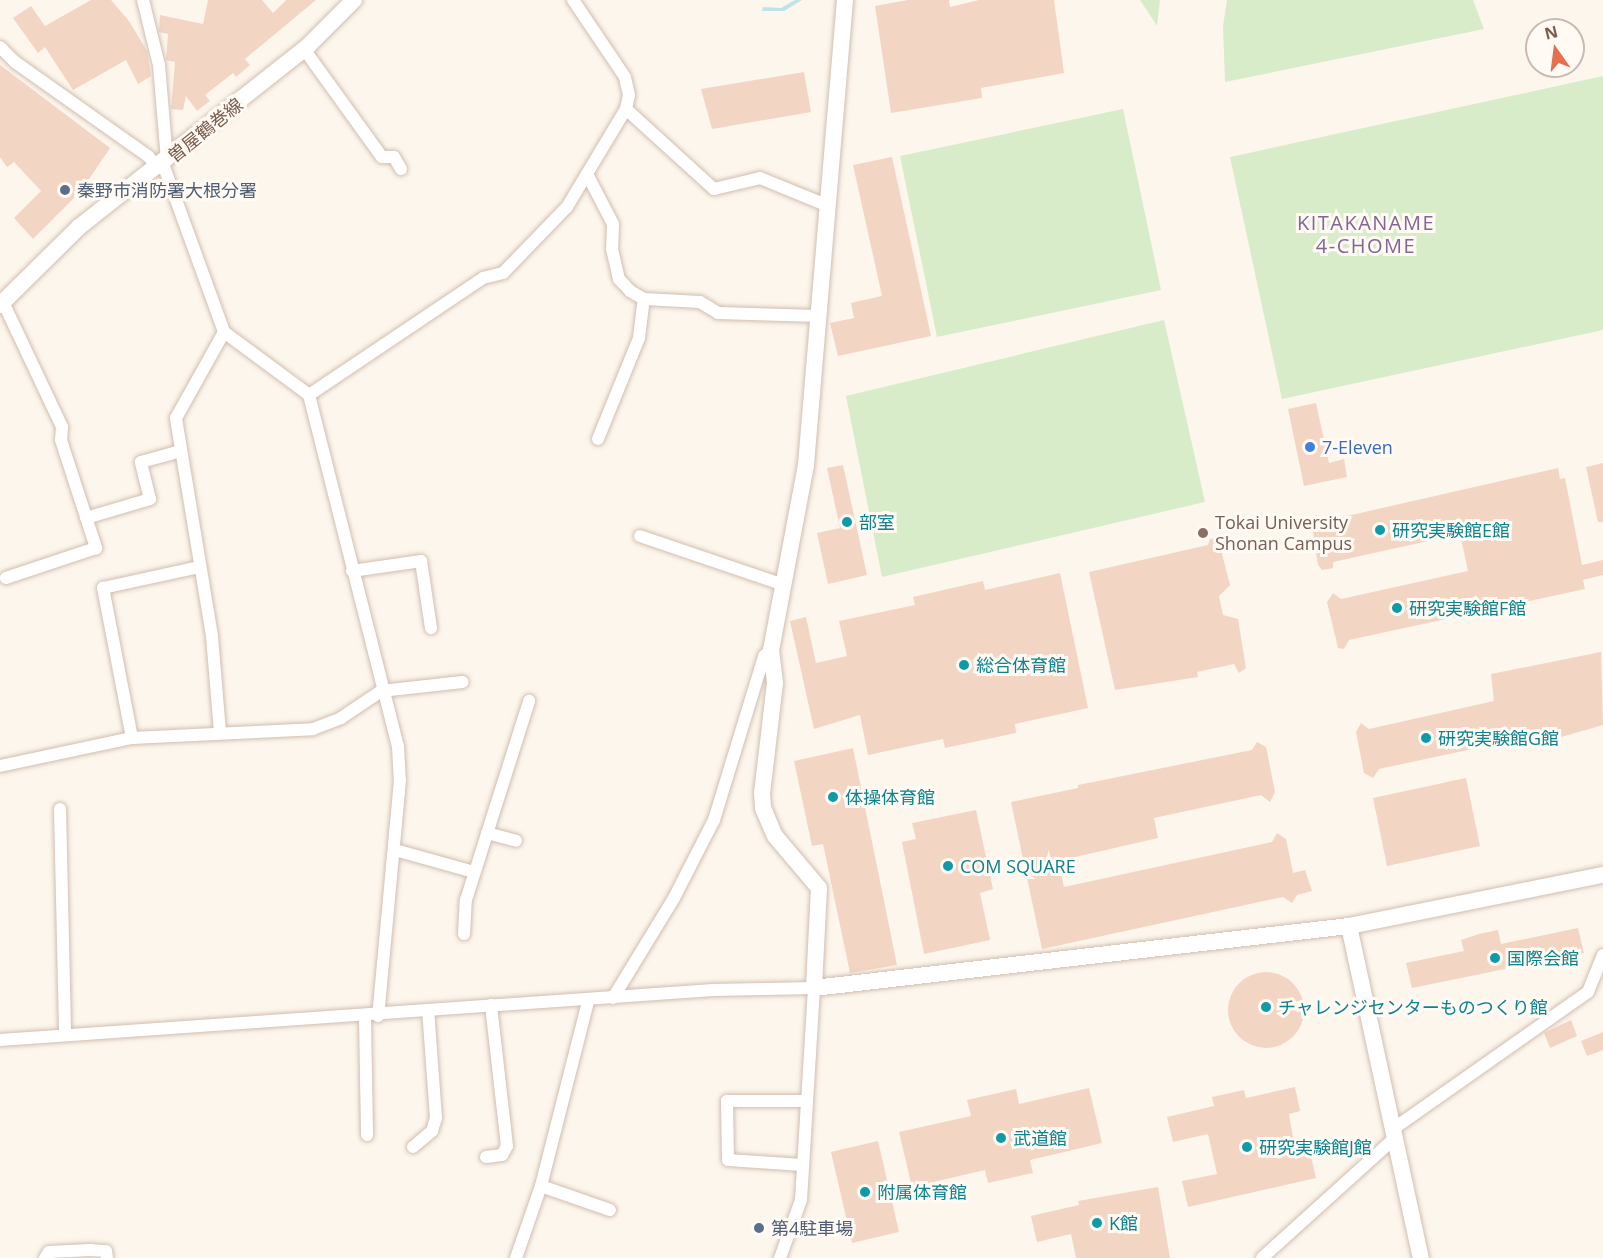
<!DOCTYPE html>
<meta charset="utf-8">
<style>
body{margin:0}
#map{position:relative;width:1603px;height:1258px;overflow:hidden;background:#fdf6ec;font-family:"Open Sans","Noto Sans JP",sans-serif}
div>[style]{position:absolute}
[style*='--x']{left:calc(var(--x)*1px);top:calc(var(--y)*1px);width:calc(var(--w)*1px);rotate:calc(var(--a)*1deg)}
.green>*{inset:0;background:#d8ecc9}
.water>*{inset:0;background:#bfe3e8}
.building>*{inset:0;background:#f3d5c3}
.round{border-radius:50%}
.roads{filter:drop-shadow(0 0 2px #d1beb0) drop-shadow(0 0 2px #d1beb0)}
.street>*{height:12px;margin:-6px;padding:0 6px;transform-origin:6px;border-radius:6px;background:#fff}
.secondary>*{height:16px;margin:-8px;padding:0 8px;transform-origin:8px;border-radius:8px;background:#fff}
.dots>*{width:16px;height:16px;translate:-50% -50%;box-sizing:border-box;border:3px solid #fffaf3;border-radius:50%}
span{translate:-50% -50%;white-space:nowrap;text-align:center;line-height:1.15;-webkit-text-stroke:6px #fffaf3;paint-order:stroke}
.street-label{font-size:18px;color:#7a5c4d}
.service-label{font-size:18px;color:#4e5e75}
.left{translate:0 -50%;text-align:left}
.shop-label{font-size:18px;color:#366cbe}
.culture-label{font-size:18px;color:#0d838f}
.education-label{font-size:18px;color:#785e54}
.neighbourhood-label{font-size:20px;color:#846695;letter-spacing:1.5px}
.north{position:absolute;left:1525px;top:18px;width:60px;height:60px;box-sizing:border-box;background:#fffaf3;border:2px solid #cabbb1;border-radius:50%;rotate:346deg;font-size:16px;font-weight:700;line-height:24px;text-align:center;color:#7a5c4d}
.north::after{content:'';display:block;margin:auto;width:21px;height:27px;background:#e76f51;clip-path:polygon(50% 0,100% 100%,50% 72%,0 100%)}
</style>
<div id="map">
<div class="green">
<div style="clip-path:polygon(1140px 0,1160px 0,1157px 26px)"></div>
<div style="clip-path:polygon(1227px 0,1473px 0,1484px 29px,1225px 82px,1223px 26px)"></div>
<div style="clip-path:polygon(1603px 76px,1603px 330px,1282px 399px,1230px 157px)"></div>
<div style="clip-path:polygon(1123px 109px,1161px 290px,937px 337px,900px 156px)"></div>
<div style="clip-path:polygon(1164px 320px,1205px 502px,882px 577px,846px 396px)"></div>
</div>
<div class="water">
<div style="clip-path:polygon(795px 0,802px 0,784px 11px,762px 11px,763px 7px,781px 8px)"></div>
</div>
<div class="building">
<div style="clip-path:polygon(91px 0,111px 0,129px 21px,147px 51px,151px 76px,138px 84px,126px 60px,73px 90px,45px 47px,38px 53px,13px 18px,31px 6px,45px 26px)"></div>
<div style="clip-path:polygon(208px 0,262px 0,273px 13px,286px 0,316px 0,245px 59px,250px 65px,236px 77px,233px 73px,205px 95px,210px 101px,197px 111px,186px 96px,183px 110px,171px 109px,175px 62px,166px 60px,168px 34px,159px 32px,160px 15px,203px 24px)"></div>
<div style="clip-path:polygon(908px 0,949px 0,950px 7px,979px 0,1054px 0,1064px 73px,981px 88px,982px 98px,891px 113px,875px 6px)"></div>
<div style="clip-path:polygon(0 65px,110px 148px,81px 191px,33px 239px,14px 218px,41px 191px,14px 162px,7px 167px,0 157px)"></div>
<div style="clip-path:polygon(804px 72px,811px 112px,712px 129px,701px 89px)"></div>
<div style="clip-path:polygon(892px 157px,931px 336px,838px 356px,830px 323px,854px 318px,851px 303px,882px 296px,853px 165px)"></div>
<div style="clip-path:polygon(1316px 403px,1329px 463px,1344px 459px,1347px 477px,1304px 486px,1288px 409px)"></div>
<div style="clip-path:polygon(1603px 463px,1603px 522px,1598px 522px,1586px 467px)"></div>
<div style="clip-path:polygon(843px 465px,867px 575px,828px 584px,817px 533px,840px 528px,827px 468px)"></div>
<div style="clip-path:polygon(1558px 468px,1560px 479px,1565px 478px,1582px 565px,1603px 560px,1603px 575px,1583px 580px,1585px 589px,1349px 640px,1344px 649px,1338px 648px,1327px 602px,1333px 593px,1341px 599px,1468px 571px,1460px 534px,1333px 562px,1333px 568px,1322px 570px,1318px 565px,1311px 518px,1316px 515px,1325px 521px)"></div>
<div style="clip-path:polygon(1218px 538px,1230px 585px,1219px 596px,1223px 615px,1238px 619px,1246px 668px,1239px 673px,1234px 664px,1197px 672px,1198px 677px,1115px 690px,1089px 572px,1208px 545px,1210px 539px)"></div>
<div style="clip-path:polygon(1060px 573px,1088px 708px,1015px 724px,1016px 733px,945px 748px,943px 739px,868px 755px,860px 715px,814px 729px,790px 621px,806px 617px,816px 663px,847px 656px,839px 621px,915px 605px,913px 597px,983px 581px,985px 590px)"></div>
<div style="clip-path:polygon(1601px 652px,1603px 725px,1547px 741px,1545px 736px,1505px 742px,1379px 769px,1373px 778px,1364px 773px,1356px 732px,1361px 723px,1369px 729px,1494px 701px,1491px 674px)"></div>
<div style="clip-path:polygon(1257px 742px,1266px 747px,1275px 792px,1270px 802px,1261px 795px,1154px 818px,1158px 838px,1058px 861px,1064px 887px,1272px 842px,1277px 833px,1286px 839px,1293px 873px,1305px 870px,1312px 891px,1297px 895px,1292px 903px,1283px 897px,1042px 949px,1011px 802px,1078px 788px,1078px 785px,1252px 750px)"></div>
<div style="clip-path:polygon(853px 748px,897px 965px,850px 973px,823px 844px,812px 846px,794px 761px)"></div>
<div style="clip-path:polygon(1466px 778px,1480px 846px,1387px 866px,1373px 798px)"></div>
<div style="clip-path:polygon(976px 810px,993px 889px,980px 893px,990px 940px,924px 954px,902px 842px,916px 839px,912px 823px)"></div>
<div style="clip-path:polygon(1578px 928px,1584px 953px,1412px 988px,1406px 963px,1464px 951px,1461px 940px,1479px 934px,1498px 930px,1501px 944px)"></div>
<div class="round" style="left:1228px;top:972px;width:76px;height:76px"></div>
<div style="clip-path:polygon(1571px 1020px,1577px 1036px,1550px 1048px,1544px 1033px)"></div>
<div style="clip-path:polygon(1603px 1032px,1603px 1050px,1587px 1056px,1581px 1041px)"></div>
<div style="clip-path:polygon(1295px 1087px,1300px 1111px,1289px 1114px,1296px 1155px,1310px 1152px,1316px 1178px,1188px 1207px,1182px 1181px,1217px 1174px,1208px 1134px,1173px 1142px,1167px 1117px,1214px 1106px,1212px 1097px,1244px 1090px,1246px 1098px)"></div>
<div style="clip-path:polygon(1089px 1088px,1102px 1143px,1030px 1160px,1033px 1173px,988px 1183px,985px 1170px,912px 1187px,899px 1132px,971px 1116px,967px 1100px,1016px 1089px,1019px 1104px)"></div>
<div style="clip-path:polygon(878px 1141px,899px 1232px,852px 1243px,831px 1152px)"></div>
<div style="clip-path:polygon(1158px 1187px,1170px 1258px,1076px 1258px,1071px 1234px,1037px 1242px,1031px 1216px,1079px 1205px,1078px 1201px)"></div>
</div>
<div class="roads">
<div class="street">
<div style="--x:143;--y:0;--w:67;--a:76.2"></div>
<div style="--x:159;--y:65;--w:96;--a:85.2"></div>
<div style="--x:0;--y:47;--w:21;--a:45"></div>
<div style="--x:15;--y:62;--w:163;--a:35.3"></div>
<div style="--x:148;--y:156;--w:16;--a:50"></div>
<div style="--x:304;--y:49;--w:133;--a:54.2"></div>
<div style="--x:382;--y:157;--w:12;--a:0"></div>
<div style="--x:394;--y:157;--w:14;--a:60"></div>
<div style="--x:626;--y:109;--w:119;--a:42.3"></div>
<div style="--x:714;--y:189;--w:47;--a:-13.4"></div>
<div style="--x:760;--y:178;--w:71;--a:22.2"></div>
<div style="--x:163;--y:164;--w:179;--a:70"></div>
<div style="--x:224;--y:332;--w:106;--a:36.5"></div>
<div style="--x:309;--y:395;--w:362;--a:75.8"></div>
<div style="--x:398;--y:746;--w:34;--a:87"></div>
<div style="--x:400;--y:780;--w:237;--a:95.3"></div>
<div style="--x:587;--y:174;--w:56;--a:62.5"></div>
<div style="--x:613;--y:224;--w:25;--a:92"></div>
<div style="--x:612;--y:249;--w:31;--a:77"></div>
<div style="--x:619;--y:279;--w:16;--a:47"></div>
<div style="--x:630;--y:291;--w:16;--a:30"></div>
<div style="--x:644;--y:299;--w:56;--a:3.1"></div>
<div style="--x:700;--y:302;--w:21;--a:31"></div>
<div style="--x:718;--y:313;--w:99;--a:1.7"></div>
<div style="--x:3;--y:302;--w:138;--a:64.7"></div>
<div style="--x:62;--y:427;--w:13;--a:94"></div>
<div style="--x:61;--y:440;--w:114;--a:72"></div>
<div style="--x:96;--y:548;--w:95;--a:161.6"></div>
<div style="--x:309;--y:395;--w:210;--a:-33.9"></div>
<div style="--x:483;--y:278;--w:21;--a:-14"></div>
<div style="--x:503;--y:273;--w:92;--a:-45.9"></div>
<div style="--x:567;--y:207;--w:114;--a:-59"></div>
<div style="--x:626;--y:109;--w:14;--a:-78"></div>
<div style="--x:629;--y:95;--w:18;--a:-103"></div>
<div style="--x:625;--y:77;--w:93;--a:-124"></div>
<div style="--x:598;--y:439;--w:109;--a:-67.9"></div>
<div style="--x:639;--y:338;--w:39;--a:-83"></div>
<div style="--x:86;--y:518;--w:67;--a:-16.5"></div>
<div style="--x:150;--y:499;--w:38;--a:-104"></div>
<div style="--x:141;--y:462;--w:41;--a:-15.4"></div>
<div style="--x:640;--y:536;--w:152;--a:18.8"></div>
<div style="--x:352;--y:571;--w:70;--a:-8.2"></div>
<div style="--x:421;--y:561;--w:68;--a:81.5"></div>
<div style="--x:220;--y:732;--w:96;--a:-94.8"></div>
<div style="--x:212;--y:636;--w:221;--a:-99.4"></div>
<div style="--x:176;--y:418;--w:98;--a:-60.8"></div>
<div style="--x:132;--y:738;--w:153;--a:-100.9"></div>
<div style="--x:103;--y:588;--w:98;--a:-12.3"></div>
<div style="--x:0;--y:766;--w:135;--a:-12"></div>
<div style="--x:132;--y:738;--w:181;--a:-2.8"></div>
<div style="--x:313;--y:729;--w:30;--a:-21"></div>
<div style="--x:341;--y:718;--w:48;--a:-34"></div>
<div style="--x:381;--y:691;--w:82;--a:-6.3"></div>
<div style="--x:60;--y:809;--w:224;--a:88.7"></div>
<div style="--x:487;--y:833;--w:30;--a:15"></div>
<div style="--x:395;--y:850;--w:82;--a:15.6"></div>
<div style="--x:464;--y:934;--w:34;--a:-87"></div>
<div style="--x:466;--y:900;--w:209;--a:-72.4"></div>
<div style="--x:613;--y:998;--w:117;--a:-58.6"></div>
<div style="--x:674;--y:898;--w:88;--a:-62.9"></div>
<div style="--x:714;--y:820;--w:171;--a:-73"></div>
<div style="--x:764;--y:656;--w:9;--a:-41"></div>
<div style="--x:365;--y:1017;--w:118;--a:89"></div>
<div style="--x:0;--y:1040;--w:715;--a:-4.01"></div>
<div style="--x:713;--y:990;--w:101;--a:-1.1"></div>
<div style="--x:814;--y:988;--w:212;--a:93.5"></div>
<div style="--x:801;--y:1200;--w:62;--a:109.9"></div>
<div style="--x:1393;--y:1129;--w:238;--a:-35.1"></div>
<div style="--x:1588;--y:992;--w:40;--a:-68"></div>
<div style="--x:413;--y:1147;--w:25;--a:-40"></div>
<div style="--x:432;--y:1131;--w:14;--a:-73"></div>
<div style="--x:436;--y:1118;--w:108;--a:-94.2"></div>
<div style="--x:486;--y:1157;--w:16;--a:-7"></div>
<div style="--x:502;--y:1155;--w:10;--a:-61"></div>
<div style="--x:507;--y:1146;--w:142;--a:-96.5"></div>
<div style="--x:802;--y:1165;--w:74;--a:-176.1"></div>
<div style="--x:728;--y:1160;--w:59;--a:-91"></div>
<div style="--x:727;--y:1101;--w:78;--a:0"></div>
<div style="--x:541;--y:1186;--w:73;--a:19.2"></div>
<div style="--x:45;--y:1258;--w:7;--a:-56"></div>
<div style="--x:49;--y:1252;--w:41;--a:-2.8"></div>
<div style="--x:90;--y:1250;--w:16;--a:4"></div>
<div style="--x:106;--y:1251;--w:7;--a:82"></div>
<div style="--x:516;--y:1258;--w:76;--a:-70.9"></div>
<div style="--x:541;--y:1186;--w:191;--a:-75.7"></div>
<div style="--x:1262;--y:1258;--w:179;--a:-42.1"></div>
</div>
<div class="secondary">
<div style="--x:845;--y:0;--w:467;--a:94.8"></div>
<div style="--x:806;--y:465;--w:188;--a:100.7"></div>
<div style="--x:771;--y:650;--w:33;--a:83"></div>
<div style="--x:775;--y:683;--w:111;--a:96.7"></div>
<div style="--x:762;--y:793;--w:15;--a:86"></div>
<div style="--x:763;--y:808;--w:30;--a:67"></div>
<div style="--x:775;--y:836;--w:68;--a:49.8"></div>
<div style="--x:819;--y:888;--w:100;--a:92.9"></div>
<div style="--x:814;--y:988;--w:539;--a:-6.61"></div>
<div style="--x:1349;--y:926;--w:259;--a:-11.4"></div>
<div style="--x:0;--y:305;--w:111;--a:-44.6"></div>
<div style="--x:79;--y:227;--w:292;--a:-38.3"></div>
<div style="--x:308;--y:46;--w:65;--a:-45"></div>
<div style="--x:1349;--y:926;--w:340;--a:77.8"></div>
</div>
</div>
<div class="dots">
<div style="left:65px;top:190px;background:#5c6f8a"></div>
<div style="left:1310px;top:447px;background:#3f7fe0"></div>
<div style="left:847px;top:522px;background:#0f9aa8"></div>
<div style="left:1380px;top:530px;background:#0f9aa8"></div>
<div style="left:1203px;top:533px;background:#8d6e63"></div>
<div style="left:1397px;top:608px;background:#0f9aa8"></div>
<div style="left:964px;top:665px;background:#0f9aa8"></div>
<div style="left:1426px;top:738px;background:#0f9aa8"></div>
<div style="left:833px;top:797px;background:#0f9aa8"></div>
<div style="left:948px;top:866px;background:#0f9aa8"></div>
<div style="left:1495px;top:958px;background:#0f9aa8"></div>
<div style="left:1266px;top:1007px;background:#0f9aa8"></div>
<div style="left:1001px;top:1138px;background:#0f9aa8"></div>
<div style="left:1247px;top:1147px;background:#0f9aa8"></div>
<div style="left:865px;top:1192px;background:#0f9aa8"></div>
<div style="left:1097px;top:1223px;background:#0f9aa8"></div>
<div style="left:759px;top:1228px;background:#5c6f8a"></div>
</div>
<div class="street-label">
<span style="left:205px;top:130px;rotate:-39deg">曽屋鶴巻線</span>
</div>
<div class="service-label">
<span class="left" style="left:77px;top:190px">秦野市消防署大根分署</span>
<span class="left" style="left:771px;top:1228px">第4駐車場</span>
</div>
<div class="shop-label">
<span class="left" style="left:1322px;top:447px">7-Eleven</span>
</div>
<div class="culture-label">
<span class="left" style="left:859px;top:522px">部室</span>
<span class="left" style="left:1392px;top:530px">研究実験館E館</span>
<span class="left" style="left:1409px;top:608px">研究実験館F館</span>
<span class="left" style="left:976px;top:665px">総合体育館</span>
<span class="left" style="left:1438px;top:738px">研究実験館G館</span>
<span class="left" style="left:845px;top:797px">体操体育館</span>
<span class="left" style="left:960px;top:866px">COM SQUARE</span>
<span class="left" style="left:1507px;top:958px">国際会館</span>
<span class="left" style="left:1278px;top:1007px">チャレンジセンターものつくり館</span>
<span class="left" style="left:1013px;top:1138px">武道館</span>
<span class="left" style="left:1259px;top:1147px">研究実験館J館</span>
<span class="left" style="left:877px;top:1192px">附属体育館</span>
<span class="left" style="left:1109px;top:1223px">K館</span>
</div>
<div class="education-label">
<span class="left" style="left:1215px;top:533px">Tokai University<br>Shonan Campus</span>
</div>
<div class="neighbourhood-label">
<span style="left:1366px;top:234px">KITAKANAME<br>4-CHOME</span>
</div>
<div class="north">N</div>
</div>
